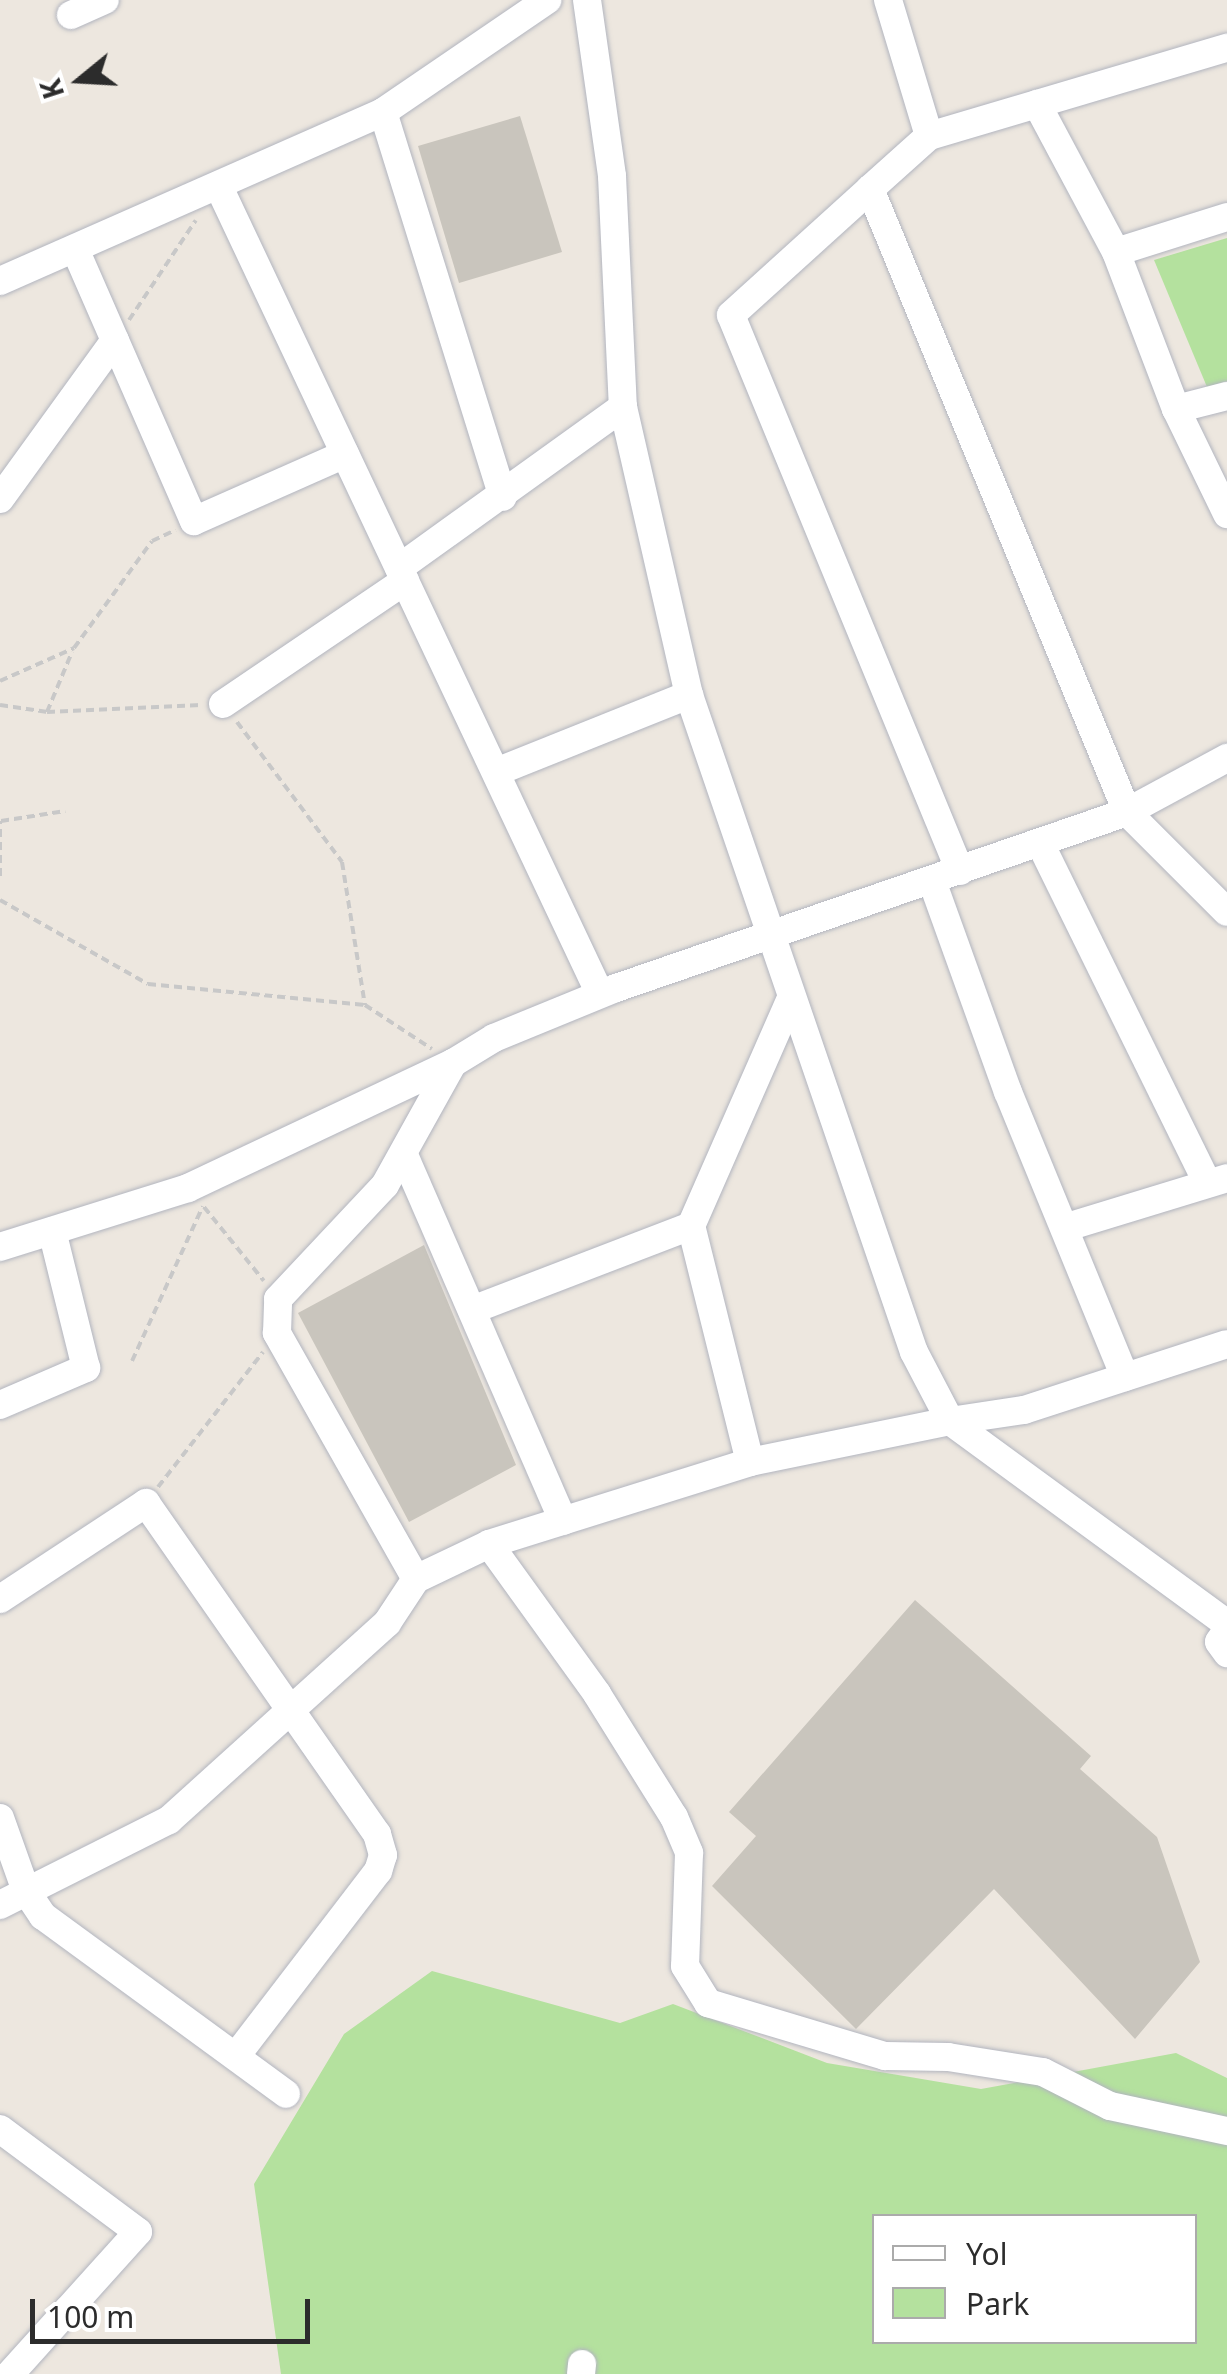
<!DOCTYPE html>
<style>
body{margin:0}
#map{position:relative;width:1227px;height:2374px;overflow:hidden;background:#ede7df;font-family:"Noto Sans",sans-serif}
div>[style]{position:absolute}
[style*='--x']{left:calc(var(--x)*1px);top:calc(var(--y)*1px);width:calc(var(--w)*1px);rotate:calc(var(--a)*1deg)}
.green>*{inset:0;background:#b4e19e}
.building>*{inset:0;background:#c9c5bd}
.path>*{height:4px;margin-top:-2px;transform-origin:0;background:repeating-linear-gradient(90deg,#c8c8c8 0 8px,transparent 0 13px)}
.roads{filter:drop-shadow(0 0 2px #b2b5bf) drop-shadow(0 0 2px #b2b5bf)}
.minor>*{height:28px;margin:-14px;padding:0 14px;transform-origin:14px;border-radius:14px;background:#fff}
span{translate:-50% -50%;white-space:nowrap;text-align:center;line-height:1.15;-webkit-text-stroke:8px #fff;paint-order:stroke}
.legend{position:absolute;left:872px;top:2214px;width:325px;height:130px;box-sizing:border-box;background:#fff;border:2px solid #ababab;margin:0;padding:12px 18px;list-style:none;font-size:30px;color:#2c2c2c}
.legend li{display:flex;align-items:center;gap:20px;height:50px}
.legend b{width:50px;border:2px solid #ababab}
.north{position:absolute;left:30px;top:30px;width:100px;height:100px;-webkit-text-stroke:8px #fff;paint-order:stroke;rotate:252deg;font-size:28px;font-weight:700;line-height:40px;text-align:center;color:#2c2c2c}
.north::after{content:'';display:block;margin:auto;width:35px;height:45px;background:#2c2c2c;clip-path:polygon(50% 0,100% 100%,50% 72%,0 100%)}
.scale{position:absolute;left:30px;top:2299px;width:280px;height:45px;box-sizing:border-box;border:5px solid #2c2c2c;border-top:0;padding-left:12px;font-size:30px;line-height:35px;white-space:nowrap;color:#2c2c2c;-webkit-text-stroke:8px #fff;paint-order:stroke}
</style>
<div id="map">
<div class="green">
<div style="clip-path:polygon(1227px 238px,1227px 381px,1207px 387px,1154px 260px)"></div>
<div style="clip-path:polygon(evenodd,432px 1971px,620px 2023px,673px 2004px,827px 2063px,981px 2089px,1176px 2053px,1227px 2078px,1227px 2374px,281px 2374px,254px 2184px,344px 2034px,432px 1971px,874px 2216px,1194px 2216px,1194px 2342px,874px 2342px,874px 2216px)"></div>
</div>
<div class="building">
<div style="clip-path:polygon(520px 116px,562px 252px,459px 283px,418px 146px)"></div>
<div style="clip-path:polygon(424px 1245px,516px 1465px,409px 1522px,298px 1313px)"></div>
<div style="clip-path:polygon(915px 1600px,1091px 1756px,1080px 1769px,1157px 1837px,1200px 1962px,1135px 2039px,994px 1889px,856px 2029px,712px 1886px,756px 1836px,729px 1812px)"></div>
</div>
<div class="path">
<div style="--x:129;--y:320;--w:120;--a:-56.2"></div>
<div style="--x:0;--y:681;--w:81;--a:-24"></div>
<div style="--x:74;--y:648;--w:132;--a:-53.9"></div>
<div style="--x:152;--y:541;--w:26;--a:-25"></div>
<div style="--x:0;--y:705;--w:48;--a:8.5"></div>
<div style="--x:47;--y:712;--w:154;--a:-2.6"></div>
<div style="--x:47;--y:712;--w:65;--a:-67.4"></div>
<div style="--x:237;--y:722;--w:175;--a:53.1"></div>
<div style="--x:342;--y:862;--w:145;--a:80.9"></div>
<div style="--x:365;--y:1005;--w:80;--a:33.3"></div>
<div style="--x:1;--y:821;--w:65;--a:-8.9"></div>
<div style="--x:0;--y:876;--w:55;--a:-90"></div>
<div style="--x:0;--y:900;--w:170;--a:29.6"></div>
<div style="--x:148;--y:984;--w:218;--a:5.5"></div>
<div style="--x:204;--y:1207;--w:95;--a:51"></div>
<div style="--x:132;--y:1361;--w:170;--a:-65.4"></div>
<div style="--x:158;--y:1487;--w:171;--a:-52.1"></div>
</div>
<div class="roads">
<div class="minor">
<div style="--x:587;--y:0;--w:178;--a:81.9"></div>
<div style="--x:612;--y:176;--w:231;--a:87.3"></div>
<div style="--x:623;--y:407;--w:295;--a:77.1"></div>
<div style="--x:689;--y:695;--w:694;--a:71.1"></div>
<div style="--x:914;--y:1352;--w:78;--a:62.4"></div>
<div style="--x:950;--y:1421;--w:75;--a:-8.5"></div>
<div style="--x:1024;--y:1410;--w:213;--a:-18"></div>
<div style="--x:888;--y:0;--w:142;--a:73.2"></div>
<div style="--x:71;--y:15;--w:37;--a:-24"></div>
<div style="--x:1037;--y:104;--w:168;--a:61.9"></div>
<div style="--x:383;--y:112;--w:403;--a:72.7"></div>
<div style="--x:219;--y:187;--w:892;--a:64.73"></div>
<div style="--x:870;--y:189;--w:79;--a:-41.9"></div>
<div style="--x:929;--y:136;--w:311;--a:-16.5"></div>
<div style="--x:1227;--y:217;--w:116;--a:162.5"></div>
<div style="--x:1116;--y:252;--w:168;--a:69.1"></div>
<div style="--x:1176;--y:409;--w:117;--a:64.1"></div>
<div style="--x:75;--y:249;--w:297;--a:66.4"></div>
<div style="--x:194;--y:521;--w:165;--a:-23.9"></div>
<div style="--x:0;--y:281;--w:419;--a:-23.8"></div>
<div style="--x:383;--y:112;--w:199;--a:-34.3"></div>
<div style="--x:1176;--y:409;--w:53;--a:-14.3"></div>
<div style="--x:0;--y:499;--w:196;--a:-54.1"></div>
<div style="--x:399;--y:568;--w:276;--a:-35.7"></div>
<div style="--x:223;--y:704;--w:220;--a:-34.1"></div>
<div style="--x:496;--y:772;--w:208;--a:-21.8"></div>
<div style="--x:1040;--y:843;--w:379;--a:63.8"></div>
<div style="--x:960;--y:871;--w:601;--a:-112.39"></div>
<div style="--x:731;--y:315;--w:188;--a:-42.2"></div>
<div style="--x:870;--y:189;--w:674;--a:67.58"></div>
<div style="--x:1127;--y:812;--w:141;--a:45"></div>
<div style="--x:932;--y:881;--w:224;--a:70.2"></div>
<div style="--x:1008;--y:1092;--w:308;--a:67.7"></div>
<div style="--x:404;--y:1155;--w:399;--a:66.5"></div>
<div style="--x:1067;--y:1227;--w:167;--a:-17"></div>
<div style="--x:0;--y:1247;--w:197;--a:-17.4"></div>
<div style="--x:188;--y:1188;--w:293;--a:-25.3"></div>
<div style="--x:472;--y:1310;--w:235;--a:-21"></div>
<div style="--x:0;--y:1405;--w:94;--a:-23.3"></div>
<div style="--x:86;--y:1368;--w:141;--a:-103.9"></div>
<div style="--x:750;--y:1462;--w:243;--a:-104"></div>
<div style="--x:691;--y:1226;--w:246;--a:-66.3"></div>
<div style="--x:489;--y:1544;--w:274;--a:-17.4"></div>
<div style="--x:750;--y:1462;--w:204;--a:-11.6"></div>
<div style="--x:950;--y:1421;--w:343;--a:36.2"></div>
<div style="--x:416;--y:1579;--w:283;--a:-119.5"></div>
<div style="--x:277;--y:1333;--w:34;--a:-88"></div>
<div style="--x:278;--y:1299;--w:156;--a:-46.8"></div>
<div style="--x:385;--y:1185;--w:140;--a:-60.9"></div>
<div style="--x:453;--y:1063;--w:48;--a:-31.4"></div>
<div style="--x:494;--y:1038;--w:132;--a:-22.3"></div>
<div style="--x:616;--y:988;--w:540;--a:-19"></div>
<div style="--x:1127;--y:812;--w:114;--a:-28.4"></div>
<div style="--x:0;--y:1599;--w:175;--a:-33.3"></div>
<div style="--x:146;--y:1503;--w:404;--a:55.1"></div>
<div style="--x:377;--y:1834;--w:22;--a:74"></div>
<div style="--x:383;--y:1855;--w:17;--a:107"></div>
<div style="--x:378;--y:1871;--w:233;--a:127.5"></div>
<div style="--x:1227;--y:1630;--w:14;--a:124"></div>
<div style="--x:1219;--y:1642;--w:14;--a:54"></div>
<div style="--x:0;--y:1818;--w:77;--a:70.4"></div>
<div style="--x:26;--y:1891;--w:30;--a:56"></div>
<div style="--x:43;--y:1916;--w:301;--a:36.2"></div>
<div style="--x:0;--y:1905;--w:189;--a:-26.7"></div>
<div style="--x:169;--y:1820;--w:294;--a:-42.1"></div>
<div style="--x:387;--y:1623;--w:53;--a:-56.6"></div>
<div style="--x:416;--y:1579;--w:81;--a:-25.6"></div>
<div style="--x:489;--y:1544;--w:185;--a:54.2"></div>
<div style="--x:597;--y:1694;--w:145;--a:58"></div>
<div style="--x:674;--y:1817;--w:39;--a:67"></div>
<div style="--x:689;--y:1853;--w:113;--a:92"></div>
<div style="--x:685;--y:1966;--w:44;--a:58.1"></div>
<div style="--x:708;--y:2003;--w:185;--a:16.7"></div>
<div style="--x:885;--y:2056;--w:63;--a:0.9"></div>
<div style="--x:948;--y:2057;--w:96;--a:9"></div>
<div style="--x:1043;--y:2072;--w:75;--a:26.9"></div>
<div style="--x:1110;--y:2106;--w:120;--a:12.1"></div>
<div style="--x:0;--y:2129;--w:172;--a:36.7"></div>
<div style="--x:138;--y:2232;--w:191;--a:132"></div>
<div style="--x:581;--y:2374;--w:10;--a:-84"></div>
</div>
</div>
<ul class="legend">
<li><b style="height:12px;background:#fff"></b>Yol</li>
<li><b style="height:28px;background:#b4e19e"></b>Park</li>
</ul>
<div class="north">K</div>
<div class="scale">100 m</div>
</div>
